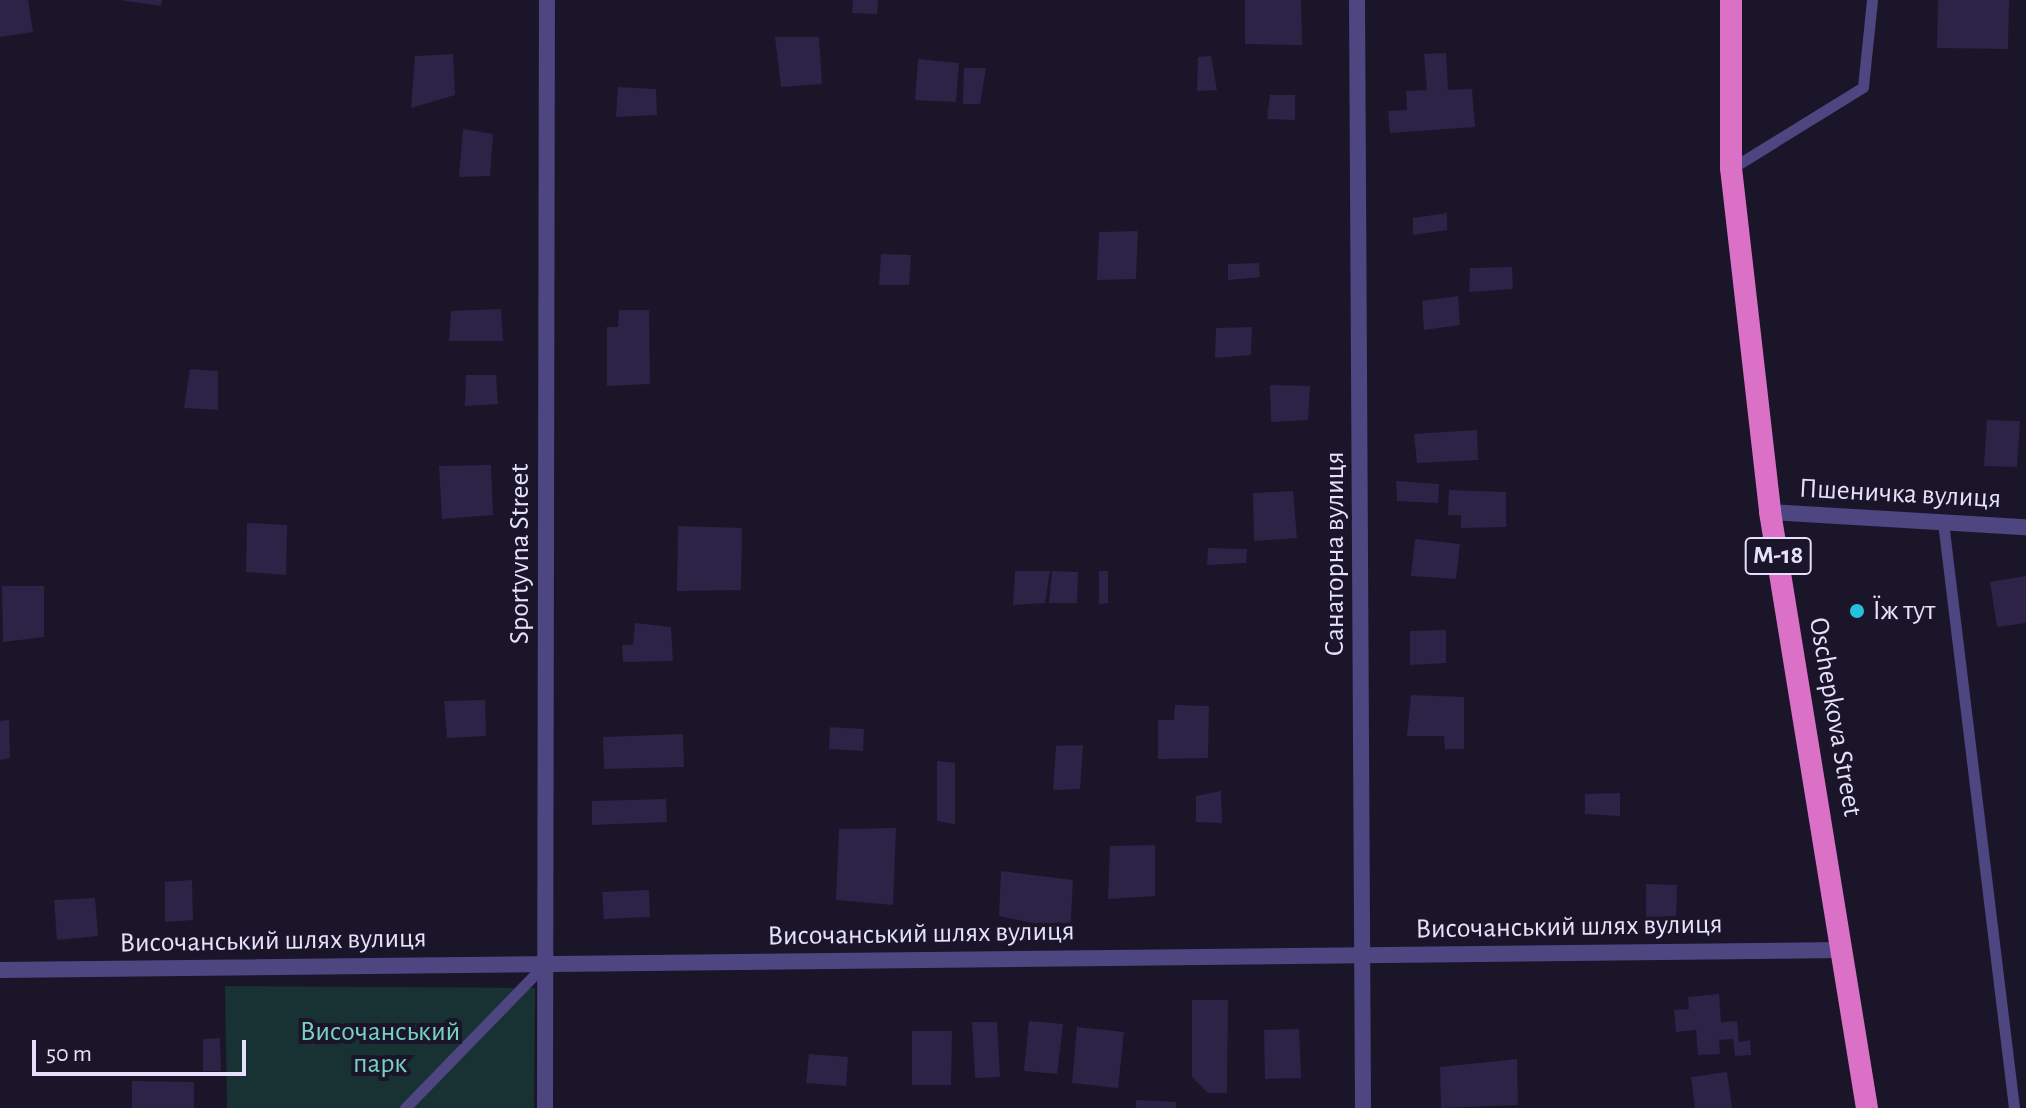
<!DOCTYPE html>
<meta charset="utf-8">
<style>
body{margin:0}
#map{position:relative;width:2026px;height:1108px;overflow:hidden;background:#1a1529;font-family:"Alegreya Sans",sans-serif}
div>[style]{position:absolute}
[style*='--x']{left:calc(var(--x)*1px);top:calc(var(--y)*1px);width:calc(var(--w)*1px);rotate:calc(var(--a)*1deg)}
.green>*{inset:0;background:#183132}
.building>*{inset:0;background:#2d2347}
.service>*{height:11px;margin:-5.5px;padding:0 5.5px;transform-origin:5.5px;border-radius:5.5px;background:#4d4681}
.minor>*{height:16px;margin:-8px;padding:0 8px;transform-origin:8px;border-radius:8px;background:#4d4681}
.tertiary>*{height:16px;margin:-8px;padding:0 8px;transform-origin:8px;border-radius:8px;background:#4d4681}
.trunk>*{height:22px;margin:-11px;padding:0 11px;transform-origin:11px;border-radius:11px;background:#da71c6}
.dots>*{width:22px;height:22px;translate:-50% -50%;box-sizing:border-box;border:4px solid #1a1529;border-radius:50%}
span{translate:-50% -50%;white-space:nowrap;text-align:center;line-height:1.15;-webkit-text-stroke:8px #1a1529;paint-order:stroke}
.shield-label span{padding:2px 6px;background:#1a1529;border:2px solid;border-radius:6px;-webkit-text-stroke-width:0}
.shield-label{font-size:26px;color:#e5e0fb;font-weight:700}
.street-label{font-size:28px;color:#e5e0fb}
.poi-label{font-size:28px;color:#e5e0fb}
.left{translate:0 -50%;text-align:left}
.park-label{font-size:28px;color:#75d2c2}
.scale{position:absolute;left:32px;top:1040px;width:214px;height:36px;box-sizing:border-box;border:4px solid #e5e0fb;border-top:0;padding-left:10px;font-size:24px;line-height:28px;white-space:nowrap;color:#e5e0fb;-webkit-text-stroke:6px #1a1529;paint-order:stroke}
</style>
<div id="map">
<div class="green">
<div style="clip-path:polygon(225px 986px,535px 988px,534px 1108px,227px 1108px)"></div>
</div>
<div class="building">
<div style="clip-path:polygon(0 0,28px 0,33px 32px,0 37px)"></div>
<div style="clip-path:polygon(120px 0,162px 0,161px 6px)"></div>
<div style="clip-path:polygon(853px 0,878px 0,877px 14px,852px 13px)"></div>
<div style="clip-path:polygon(1245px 0,1301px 0,1302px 45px,1245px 44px)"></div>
<div style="clip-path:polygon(1938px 0,2009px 0,2008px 49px,1937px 48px)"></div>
<div style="clip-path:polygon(775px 37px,819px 37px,822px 84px,781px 87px)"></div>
<div style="clip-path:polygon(1446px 53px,1448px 90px,1472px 89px,1475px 127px,1390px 133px,1388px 111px,1407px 110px,1406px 91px,1427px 90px,1424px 54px)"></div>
<div style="clip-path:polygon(453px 54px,455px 95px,411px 108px,415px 56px)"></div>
<div style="clip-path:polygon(1211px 56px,1217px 90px,1197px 91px,1198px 57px)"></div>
<div style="clip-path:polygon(918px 59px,959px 63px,956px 102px,915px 100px)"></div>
<div style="clip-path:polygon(964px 68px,986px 68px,980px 104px,963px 104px)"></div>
<div style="clip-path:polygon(618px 87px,656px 89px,657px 115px,616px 117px)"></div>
<div style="clip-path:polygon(1270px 95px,1295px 95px,1295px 120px,1267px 119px)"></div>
<div style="clip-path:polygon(463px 129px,493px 134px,490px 176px,459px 177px)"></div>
<div style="clip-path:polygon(1447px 213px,1447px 230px,1413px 235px,1413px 218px)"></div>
<div style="clip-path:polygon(1138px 231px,1136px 279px,1097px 280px,1099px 232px)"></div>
<div style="clip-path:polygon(881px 254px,911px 255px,909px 285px,879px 285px)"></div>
<div style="clip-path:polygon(1259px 263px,1260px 277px,1228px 280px,1228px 264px)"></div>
<div style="clip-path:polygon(1512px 267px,1513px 289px,1469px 292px,1470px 268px)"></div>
<div style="clip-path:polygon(1458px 296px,1460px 325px,1424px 330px,1422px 301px)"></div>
<div style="clip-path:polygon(501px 309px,503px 341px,449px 341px,451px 311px)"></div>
<div style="clip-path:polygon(619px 310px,649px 310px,650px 384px,607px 386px,607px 327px,618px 327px)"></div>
<div style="clip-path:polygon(1252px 327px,1251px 355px,1215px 358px,1216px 328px)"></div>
<div style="clip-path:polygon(190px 369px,218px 371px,218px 410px,184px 408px)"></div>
<div style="clip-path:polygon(466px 375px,496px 375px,498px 404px,465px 406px)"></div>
<div style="clip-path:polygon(1270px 385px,1310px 386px,1308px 420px,1271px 422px)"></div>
<div style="clip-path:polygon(1987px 420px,2020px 421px,2017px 467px,1984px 466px)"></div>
<div style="clip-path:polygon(1477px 430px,1478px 460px,1417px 463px,1414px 434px)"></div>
<div style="clip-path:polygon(491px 465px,493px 515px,442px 519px,439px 466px)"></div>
<div style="clip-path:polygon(1396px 481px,1439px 484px,1438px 503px,1397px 501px)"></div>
<div style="clip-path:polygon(1449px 490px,1506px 492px,1506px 527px,1461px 528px,1461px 515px,1448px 515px)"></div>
<div style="clip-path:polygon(1293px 491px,1297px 538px,1254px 541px,1253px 493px)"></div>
<div style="clip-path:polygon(247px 523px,287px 525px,286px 575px,246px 572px)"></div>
<div style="clip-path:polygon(678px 526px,742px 528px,741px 590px,677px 591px)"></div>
<div style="clip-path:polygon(1415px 539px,1460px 544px,1456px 579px,1411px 576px)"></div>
<div style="clip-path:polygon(1208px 548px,1247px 549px,1246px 563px,1207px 565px)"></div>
<div style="clip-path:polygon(1015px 571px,1050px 571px,1045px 603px,1013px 605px)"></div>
<div style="clip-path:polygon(1052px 571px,1078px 572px,1077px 603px,1049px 603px)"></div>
<div style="clip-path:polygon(1099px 571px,1108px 571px,1108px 603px,1099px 604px)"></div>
<div style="clip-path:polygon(2026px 576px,2026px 623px,1997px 627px,1990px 582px)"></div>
<div style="clip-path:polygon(2px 586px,44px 586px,44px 637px,3px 642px)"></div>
<div style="clip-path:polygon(635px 623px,671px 627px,673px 661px,623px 662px,622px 645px,633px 645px)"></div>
<div style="clip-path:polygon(1446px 630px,1446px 663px,1410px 665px,1410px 631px)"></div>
<div style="clip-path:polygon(1411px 695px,1464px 697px,1464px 749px,1445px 749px,1444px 736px,1407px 736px)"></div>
<div style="clip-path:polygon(485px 700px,486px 736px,447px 738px,444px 701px)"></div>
<div style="clip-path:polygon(1175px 705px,1209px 706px,1208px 758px,1158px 759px,1158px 720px,1174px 720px)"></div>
<div style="clip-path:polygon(9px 720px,10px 758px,0 760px,0 721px)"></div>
<div style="clip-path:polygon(830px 727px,864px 729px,863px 751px,829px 749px)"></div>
<div style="clip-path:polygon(683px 734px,684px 767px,604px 769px,603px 737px)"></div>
<div style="clip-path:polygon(1083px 745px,1080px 789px,1053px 790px,1056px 746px)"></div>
<div style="clip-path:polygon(937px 761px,955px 763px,955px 824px,937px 821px)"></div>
<div style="clip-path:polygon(1221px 791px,1222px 823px,1196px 822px,1196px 796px)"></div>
<div style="clip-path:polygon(1620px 793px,1620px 816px,1585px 814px,1585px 794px)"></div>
<div style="clip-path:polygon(666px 799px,667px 822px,592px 825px,592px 801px)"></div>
<div style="clip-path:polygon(896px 828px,893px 905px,836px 900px,839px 829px)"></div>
<div style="clip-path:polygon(1155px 845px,1155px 896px,1108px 899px,1110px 846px)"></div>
<div style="clip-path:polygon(1001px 871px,1073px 880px,1070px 934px,1038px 932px,1038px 924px,999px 916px)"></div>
<div style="clip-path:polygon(192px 880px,193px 920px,165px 922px,165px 882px)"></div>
<div style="clip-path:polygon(1646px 884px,1677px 885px,1676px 920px,1646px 921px)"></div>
<div style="clip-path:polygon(649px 890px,650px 917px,604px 919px,602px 892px)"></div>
<div style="clip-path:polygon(95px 898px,98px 936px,57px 940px,54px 900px)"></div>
<div style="clip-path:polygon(1719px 994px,1721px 1022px,1737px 1021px,1739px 1042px,1750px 1040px,1751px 1055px,1735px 1056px,1733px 1039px,1719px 1040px,1720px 1054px,1698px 1055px,1696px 1030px,1676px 1032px,1674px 1010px,1689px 1009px,1688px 997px)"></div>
<div style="clip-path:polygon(1192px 1000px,1228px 1000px,1227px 1093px,1208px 1093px,1192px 1077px)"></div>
<div style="clip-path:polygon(1029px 1021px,1063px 1024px,1057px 1074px,1024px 1071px)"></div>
<div style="clip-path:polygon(972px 1022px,997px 1022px,1000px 1077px,975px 1078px)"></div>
<div style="clip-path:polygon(1077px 1027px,1124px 1032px,1118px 1088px,1072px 1083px)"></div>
<div style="clip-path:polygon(1299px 1029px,1301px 1078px,1265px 1079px,1264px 1030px)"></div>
<div style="clip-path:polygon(912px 1031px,952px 1031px,951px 1085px,912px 1085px)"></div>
<div style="clip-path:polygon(220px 1038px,221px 1071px,203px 1071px,203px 1039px)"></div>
<div style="clip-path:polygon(809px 1054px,848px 1057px,846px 1086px,806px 1083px)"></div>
<div style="clip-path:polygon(1517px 1059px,1518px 1105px,1441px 1108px,1440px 1067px)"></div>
<div style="clip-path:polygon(1727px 1072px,1732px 1108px,1695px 1108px,1691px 1077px)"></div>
<div style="clip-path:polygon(132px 1081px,194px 1082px,194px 1108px,132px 1108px)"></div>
<div style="clip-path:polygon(1136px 1100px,1176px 1102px,1176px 1108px,1136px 1108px)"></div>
</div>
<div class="service">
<div style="--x:1732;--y:168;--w:154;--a:-31.7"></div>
<div style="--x:1863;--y:87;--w:87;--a:-84.1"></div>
<div style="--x:1943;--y:522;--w:590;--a:83.09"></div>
<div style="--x:405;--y:1108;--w:201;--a:-45.8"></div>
</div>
<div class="minor">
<div style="--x:1357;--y:0;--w:1108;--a:89.69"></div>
<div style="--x:1770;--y:512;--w:256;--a:3.4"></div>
<div style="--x:545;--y:1108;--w:1108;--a:-89.9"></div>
</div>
<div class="tertiary">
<div style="--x:0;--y:970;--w:1842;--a:-0.62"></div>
</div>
<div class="trunk">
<div style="--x:1731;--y:0;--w:168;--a:90"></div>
<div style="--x:1731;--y:168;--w:346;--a:83.5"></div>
<div style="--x:1770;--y:512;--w:604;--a:80.76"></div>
</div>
<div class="dots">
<div style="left:1857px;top:611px;background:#26c0e1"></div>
</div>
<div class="shield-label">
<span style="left:1778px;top:556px">М-18</span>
</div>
<div class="street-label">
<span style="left:1900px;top:494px;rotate:3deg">Пшеничка вулиця</span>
<span style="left:520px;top:554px;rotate:-90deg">Sportyvna Street</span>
<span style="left:1335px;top:554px;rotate:-90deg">Санаторна вулиця</span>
<span style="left:1835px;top:717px;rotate:80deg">Oschepkova Street</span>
<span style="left:1569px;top:927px;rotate:-1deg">Височанський шлях вулиця</span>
<span style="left:921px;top:934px;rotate:-1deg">Височанський шлях вулиця</span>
<span style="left:273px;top:941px;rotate:-1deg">Височанський шлях вулиця</span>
</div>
<div class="poi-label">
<span class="left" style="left:1873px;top:611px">Їж тут</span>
</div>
<div class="park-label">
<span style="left:380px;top:1048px">Височанський<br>парк</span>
</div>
<div class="scale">50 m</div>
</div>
